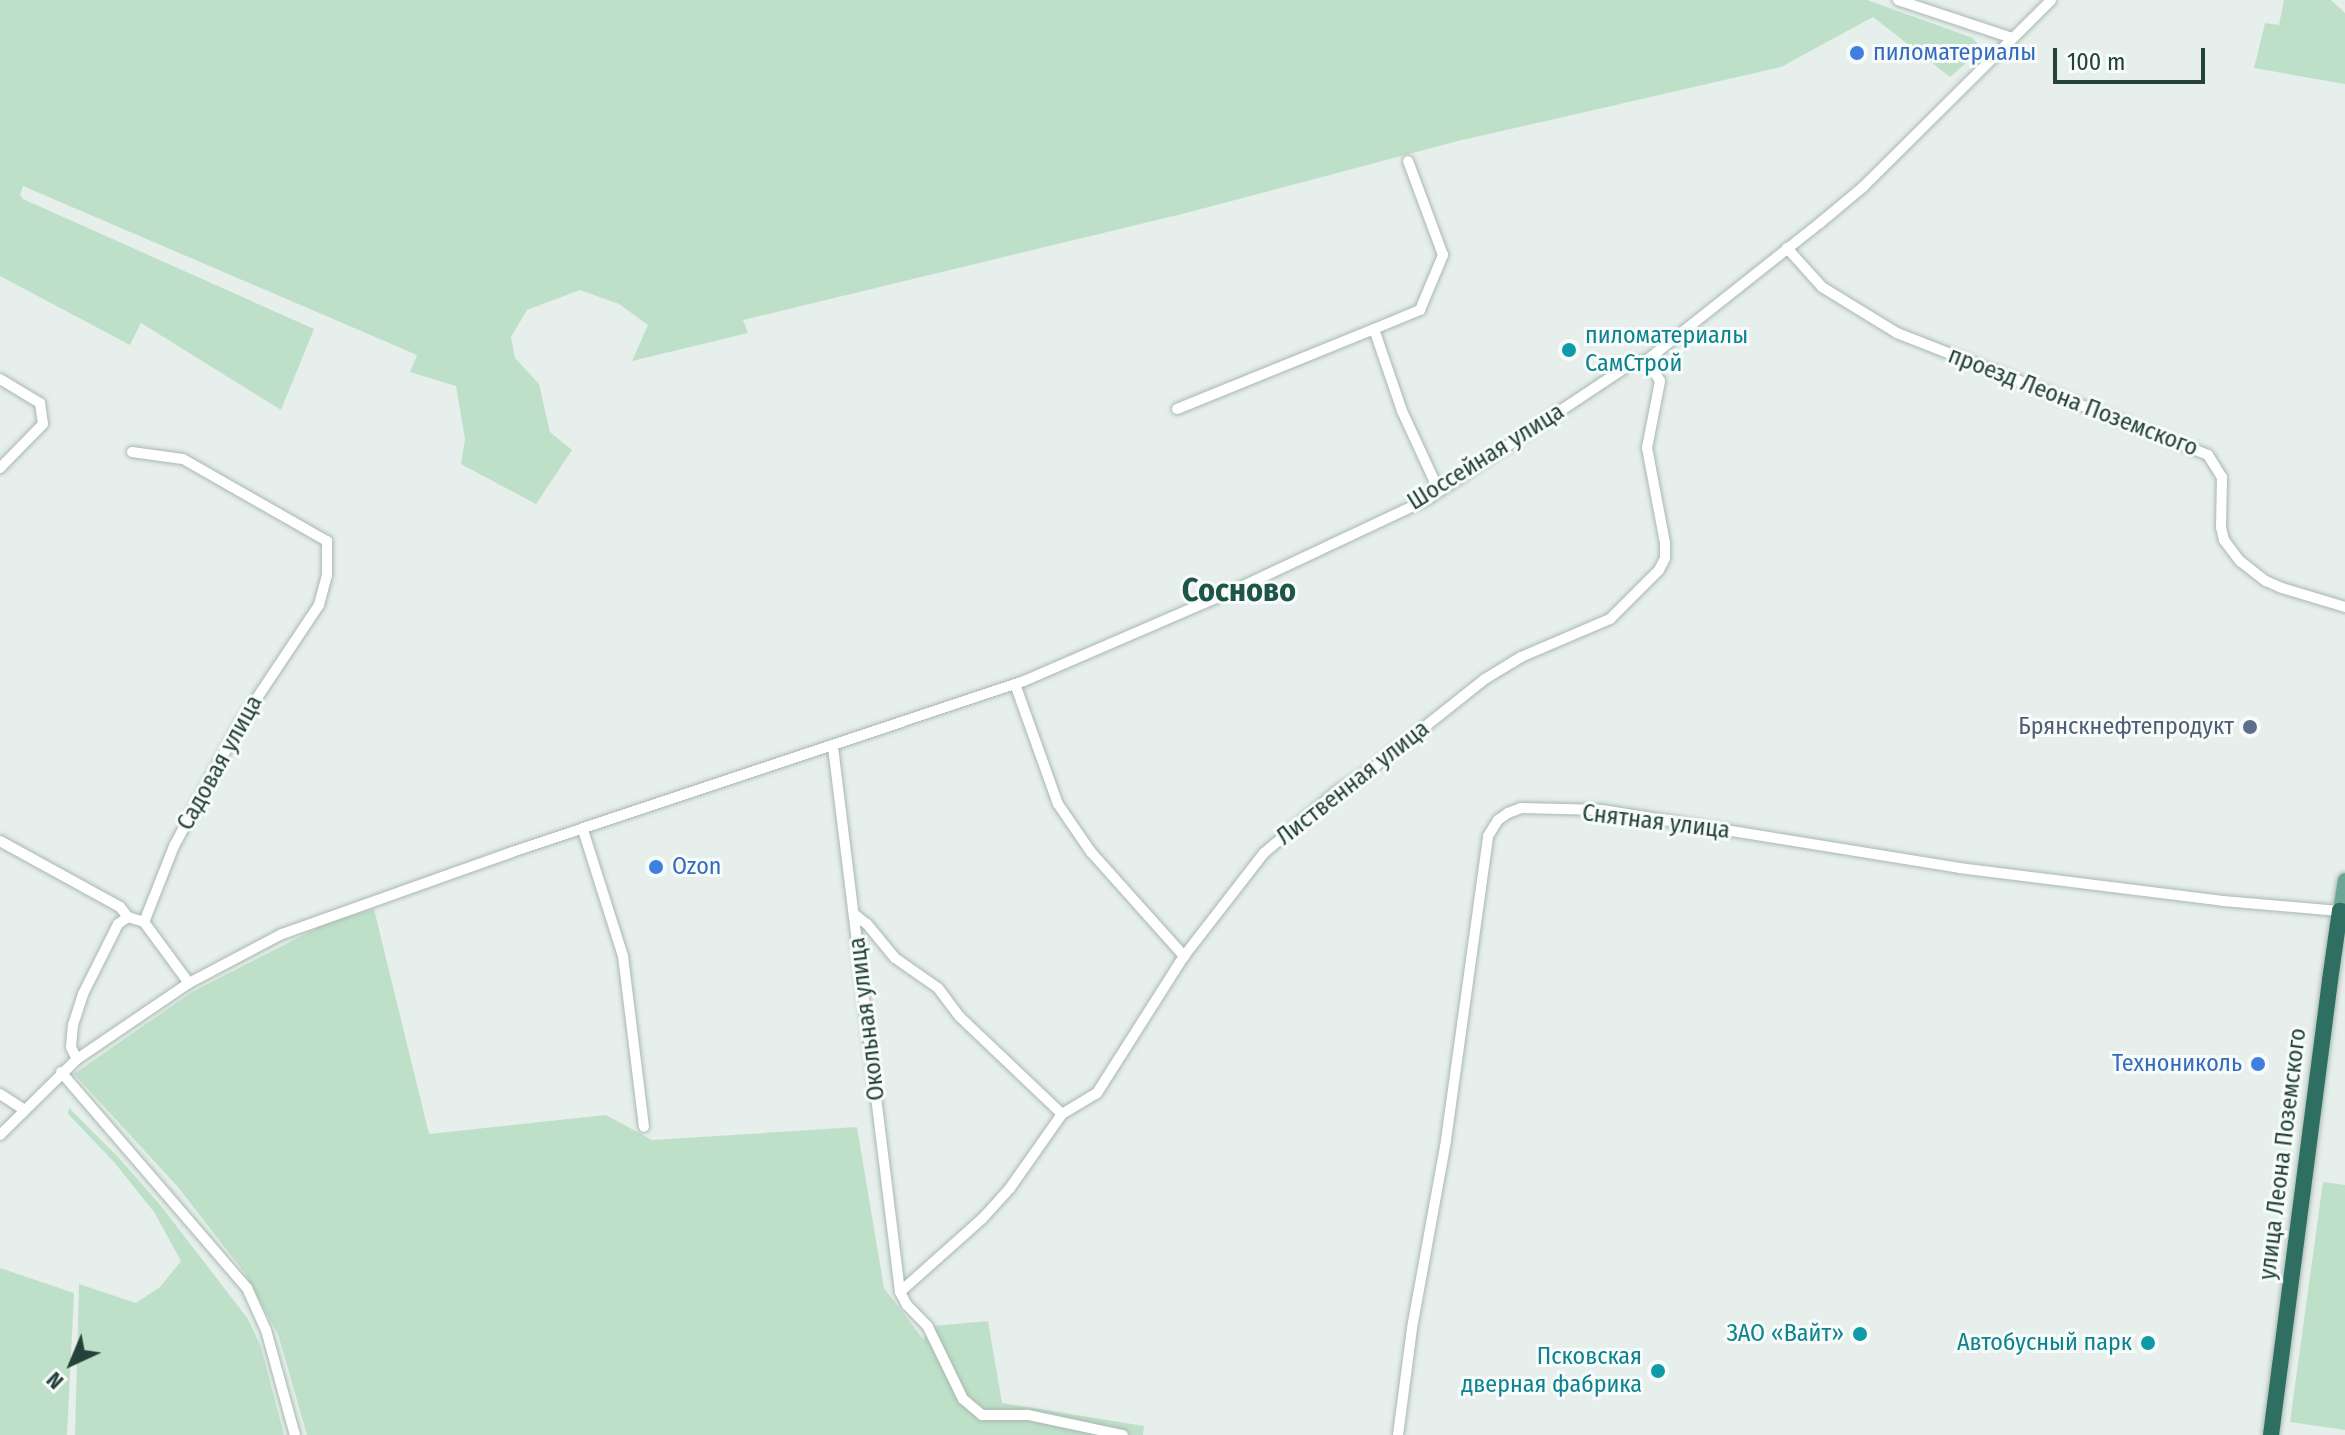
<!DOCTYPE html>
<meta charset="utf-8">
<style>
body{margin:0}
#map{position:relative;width:2345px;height:1435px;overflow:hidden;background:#e6efeb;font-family:"Fira Sans Condensed",sans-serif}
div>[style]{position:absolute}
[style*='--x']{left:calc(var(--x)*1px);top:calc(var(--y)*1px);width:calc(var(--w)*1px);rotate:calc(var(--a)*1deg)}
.green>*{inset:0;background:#bfe0c8}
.roads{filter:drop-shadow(0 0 2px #a8b8b2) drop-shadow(0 0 2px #a8b8b2)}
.minor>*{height:10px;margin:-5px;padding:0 5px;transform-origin:5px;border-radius:5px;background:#fff}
.major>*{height:14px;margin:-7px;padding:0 7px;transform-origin:7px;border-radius:7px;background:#6aa596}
.highway>*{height:16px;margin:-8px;padding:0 8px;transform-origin:8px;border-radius:8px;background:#2f6f62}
.dots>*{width:22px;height:22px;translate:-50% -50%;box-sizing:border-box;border:4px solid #f7fbf9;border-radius:50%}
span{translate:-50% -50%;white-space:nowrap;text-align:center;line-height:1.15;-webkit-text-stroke:6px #f7fbf9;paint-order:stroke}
.shop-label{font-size:24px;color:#366cbe}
.left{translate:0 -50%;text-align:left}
.right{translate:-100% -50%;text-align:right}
.culture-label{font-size:24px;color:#0d838f}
.street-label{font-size:24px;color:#24423a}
.service-label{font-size:24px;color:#4e5e75}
.district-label{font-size:32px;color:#1f5548;font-weight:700}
.north{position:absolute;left:32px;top:1323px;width:80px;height:80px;-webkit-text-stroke:6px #f7fbf9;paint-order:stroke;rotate:224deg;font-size:22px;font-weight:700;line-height:32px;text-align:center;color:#24423a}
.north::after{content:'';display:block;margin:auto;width:28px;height:36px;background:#24423a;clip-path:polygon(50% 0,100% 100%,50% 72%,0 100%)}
.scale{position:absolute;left:2053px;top:48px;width:152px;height:36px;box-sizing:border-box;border:4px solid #24423a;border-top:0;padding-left:10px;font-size:24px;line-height:28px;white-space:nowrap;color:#24423a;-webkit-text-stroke:6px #f7fbf9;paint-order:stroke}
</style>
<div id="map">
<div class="green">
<div style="clip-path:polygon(0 0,1867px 0,1973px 38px,1978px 45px,1975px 55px,1950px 77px,1873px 17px,1781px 67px,1458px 141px,1186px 213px,743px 320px,748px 333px,632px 361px,648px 325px,619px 304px,580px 290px,527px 310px,511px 337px,515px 358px,539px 384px,550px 432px,572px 450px,536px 504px,461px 464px,465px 439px,456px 386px,410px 372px,417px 355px,23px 186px,20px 195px,23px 199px,314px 329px,281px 410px,141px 323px,130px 345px,0 276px)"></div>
<div style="clip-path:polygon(2284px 0,2331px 0,2345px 13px,2345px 84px,2254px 68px,2265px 23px,2279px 25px)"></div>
<div style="clip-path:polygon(374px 909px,429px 1134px,606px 1115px,652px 1140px,857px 1127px,884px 1288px,923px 1339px,933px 1326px,988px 1321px,1002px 1403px,1144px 1426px,1143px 1435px,307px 1435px,278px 1334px,244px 1272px,177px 1186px,74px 1074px,192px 992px,329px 922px)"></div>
<div style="clip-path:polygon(69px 1108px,118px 1157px,161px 1206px,248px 1319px,261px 1347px,284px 1435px,75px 1435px,79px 1284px,136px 1303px,160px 1287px,181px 1261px,154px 1212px,114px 1162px,68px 1114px)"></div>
<div style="clip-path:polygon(2323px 1182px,2345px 1185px,2345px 1430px,2290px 1422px)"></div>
<div style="clip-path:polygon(0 1268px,74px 1293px,67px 1435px,0 1435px)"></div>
</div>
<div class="roads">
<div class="minor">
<div style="--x:1898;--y:0;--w:120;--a:18.4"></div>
<div style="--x:1787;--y:248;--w:52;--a:48.1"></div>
<div style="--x:1822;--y:287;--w:88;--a:31.5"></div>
<div style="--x:1897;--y:333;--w:334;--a:21.4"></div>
<div style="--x:2208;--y:455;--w:26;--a:58"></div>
<div style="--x:2222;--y:477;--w:50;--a:91.1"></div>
<div style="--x:2221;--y:527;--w:13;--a:77"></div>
<div style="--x:2224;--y:540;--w:26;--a:53"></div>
<div style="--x:2240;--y:561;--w:33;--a:38"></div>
<div style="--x:2266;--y:581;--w:17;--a:24"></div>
<div style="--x:2282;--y:588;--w:66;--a:16.8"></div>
<div style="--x:1374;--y:329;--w:50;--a:-22.4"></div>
<div style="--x:1420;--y:310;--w:60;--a:-67.3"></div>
<div style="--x:1443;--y:255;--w:100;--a:-110.4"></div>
<div style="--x:0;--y:379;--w:47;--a:31"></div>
<div style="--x:40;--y:403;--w:21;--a:82"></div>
<div style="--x:43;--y:424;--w:62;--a:134.3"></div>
<div style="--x:1177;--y:409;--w:213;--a:-22.1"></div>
<div style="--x:1374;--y:329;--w:87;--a:71.1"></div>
<div style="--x:1402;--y:411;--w:88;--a:65.2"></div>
<div style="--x:132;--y:452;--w:51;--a:7.8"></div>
<div style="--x:183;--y:459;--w:166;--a:29.7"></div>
<div style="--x:327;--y:541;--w:34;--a:90"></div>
<div style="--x:327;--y:575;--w:31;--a:105"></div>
<div style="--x:319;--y:605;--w:141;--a:123.7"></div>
<div style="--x:241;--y:722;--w:141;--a:118.4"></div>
<div style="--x:174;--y:846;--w:82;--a:111.5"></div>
<div style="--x:144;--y:922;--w:76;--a:53.6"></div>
<div style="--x:1015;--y:684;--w:127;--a:70.3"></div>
<div style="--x:1058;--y:804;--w:58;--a:55.5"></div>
<div style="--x:1091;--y:852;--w:140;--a:48.2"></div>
<div style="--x:833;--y:747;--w:549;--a:82.99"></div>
<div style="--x:900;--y:1292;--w:15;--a:62"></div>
<div style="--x:907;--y:1305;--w:30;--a:46"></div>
<div style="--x:928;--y:1327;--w:80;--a:64.1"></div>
<div style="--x:963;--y:1399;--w:25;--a:40"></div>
<div style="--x:982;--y:1415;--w:46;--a:0"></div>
<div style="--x:1028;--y:1415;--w:97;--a:11.9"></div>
<div style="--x:583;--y:830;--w:132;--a:72.4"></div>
<div style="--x:623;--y:956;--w:172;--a:83"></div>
<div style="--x:0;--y:841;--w:137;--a:28.8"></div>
<div style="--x:120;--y:907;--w:13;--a:51"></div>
<div style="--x:128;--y:917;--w:17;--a:17"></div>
<div style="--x:854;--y:914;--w:16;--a:38"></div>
<div style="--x:867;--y:924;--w:44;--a:50.5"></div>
<div style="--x:895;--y:958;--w:52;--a:34.9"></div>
<div style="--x:938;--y:988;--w:36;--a:53"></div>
<div style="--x:960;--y:1017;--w:141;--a:43.6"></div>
<div style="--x:77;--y:1059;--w:13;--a:-117"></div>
<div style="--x:71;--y:1047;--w:22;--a:-85"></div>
<div style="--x:73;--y:1025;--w:33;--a:-72"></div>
<div style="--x:83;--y:994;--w:78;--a:-63.4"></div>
<div style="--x:118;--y:924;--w:12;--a:-35"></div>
<div style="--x:61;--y:1072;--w:285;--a:49.3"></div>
<div style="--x:247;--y:1288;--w:46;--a:65.7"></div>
<div style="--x:266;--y:1330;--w:109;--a:74.6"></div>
<div style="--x:0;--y:1094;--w:27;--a:33"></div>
<div style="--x:0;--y:1135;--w:108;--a:-44.6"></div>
<div style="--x:77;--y:1059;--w:135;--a:-34.2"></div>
<div style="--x:189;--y:983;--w:105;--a:-27.8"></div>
<div style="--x:282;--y:934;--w:244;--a:-19.6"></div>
<div style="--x:512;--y:852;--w:540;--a:-18.47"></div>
<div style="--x:1024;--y:681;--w:234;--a:-23.4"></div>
<div style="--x:1239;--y:588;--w:207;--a:-25.2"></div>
<div style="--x:1426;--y:500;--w:244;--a:-33.6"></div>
<div style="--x:1629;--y:365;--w:19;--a:-16"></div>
<div style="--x:1647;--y:360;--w:221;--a:-38.4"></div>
<div style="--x:1820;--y:223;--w:56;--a:-39.9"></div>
<div style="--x:1863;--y:187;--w:265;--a:-44.8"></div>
<div style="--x:900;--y:1292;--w:110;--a:-41.7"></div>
<div style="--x:982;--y:1219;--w:42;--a:-47.9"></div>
<div style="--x:1010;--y:1188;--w:90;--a:-54.9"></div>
<div style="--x:1062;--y:1114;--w:41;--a:-31"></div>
<div style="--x:1097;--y:1093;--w:162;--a:-57.6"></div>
<div style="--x:1184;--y:956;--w:130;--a:-52.2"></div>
<div style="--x:1264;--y:853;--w:94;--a:-40.3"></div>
<div style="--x:1336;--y:792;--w:44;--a:-33"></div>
<div style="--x:1373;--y:768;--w:143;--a:-38.5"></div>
<div style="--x:1485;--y:679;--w:42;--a:-31.4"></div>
<div style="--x:1521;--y:657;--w:97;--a:-23.1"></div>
<div style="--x:1610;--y:619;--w:69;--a:-45"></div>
<div style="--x:1659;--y:570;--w:13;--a:-63"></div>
<div style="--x:1665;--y:558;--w:15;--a:-90"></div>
<div style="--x:1665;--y:543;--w:97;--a:-100.7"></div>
<div style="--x:1647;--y:448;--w:68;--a:-79"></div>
<div style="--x:1660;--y:381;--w:25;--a:-122"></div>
<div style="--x:1398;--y:1435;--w:108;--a:-82.5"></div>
<div style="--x:1412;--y:1328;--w:191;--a:-79.7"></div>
<div style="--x:1446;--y:1140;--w:307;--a:-82.1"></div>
<div style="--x:1488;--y:836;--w:19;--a:-58"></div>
<div style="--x:1498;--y:820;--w:12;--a:-35"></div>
<div style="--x:1508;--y:813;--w:14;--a:-21"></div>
<div style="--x:1521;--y:808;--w:81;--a:1.4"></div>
<div style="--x:1602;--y:810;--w:362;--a:9.2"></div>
<div style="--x:1959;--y:868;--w:266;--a:7.1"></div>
<div style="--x:2223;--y:901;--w:117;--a:4.9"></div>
</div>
<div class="major">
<div style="--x:2340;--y:911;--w:31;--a:-81"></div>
</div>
<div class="highway">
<div style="--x:2271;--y:1435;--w:459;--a:-82.6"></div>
<div style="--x:2330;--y:980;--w:70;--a:-81.8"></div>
<div style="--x:2340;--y:911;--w:5;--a:11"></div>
</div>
</div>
<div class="dots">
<div style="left:1857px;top:53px;background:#3f7fe0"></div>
<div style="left:1569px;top:350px;background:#0f9aa8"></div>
<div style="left:2250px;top:727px;background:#5c6f8a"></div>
<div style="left:656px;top:867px;background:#3f7fe0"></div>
<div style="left:2258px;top:1064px;background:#3f7fe0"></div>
<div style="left:1860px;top:1334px;background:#0f9aa8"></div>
<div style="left:2148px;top:1343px;background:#0f9aa8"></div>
<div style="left:1658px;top:1371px;background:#0f9aa8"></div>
</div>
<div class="shop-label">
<span class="left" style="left:1873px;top:53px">пиломатериалы</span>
<span class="left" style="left:672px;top:867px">Ozon</span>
<span class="right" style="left:2242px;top:1064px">Технониколь</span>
</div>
<div class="culture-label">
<span class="left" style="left:1585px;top:350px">пиломатериалы<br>СамСтрой</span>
<span class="right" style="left:1844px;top:1334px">ЗАО «Вайт»</span>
<span class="right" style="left:2132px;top:1343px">Автобусный парк</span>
<span class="right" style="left:1642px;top:1371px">Псковская<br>дверная фабрика</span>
</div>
<div class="street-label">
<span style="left:2073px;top:402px;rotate:21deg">проезд Леона Поземского</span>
<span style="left:1486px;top:457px;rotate:-32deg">Шоссейная улица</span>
<span style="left:220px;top:763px;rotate:-61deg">Садовая улица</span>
<span style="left:1353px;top:783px;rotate:-38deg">Лиственная улица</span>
<span style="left:1656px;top:822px;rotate:7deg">Снятная улица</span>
<span style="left:867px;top:1019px;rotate:-97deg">Окольная улица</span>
<span style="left:2283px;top:1154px;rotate:-83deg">улица Леона Поземского</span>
</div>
<div class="service-label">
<span class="right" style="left:2234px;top:727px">Брянскнефтепродукт</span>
</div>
<div class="district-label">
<span style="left:1239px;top:590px">Сосново</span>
</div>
<div class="north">N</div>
<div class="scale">100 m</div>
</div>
